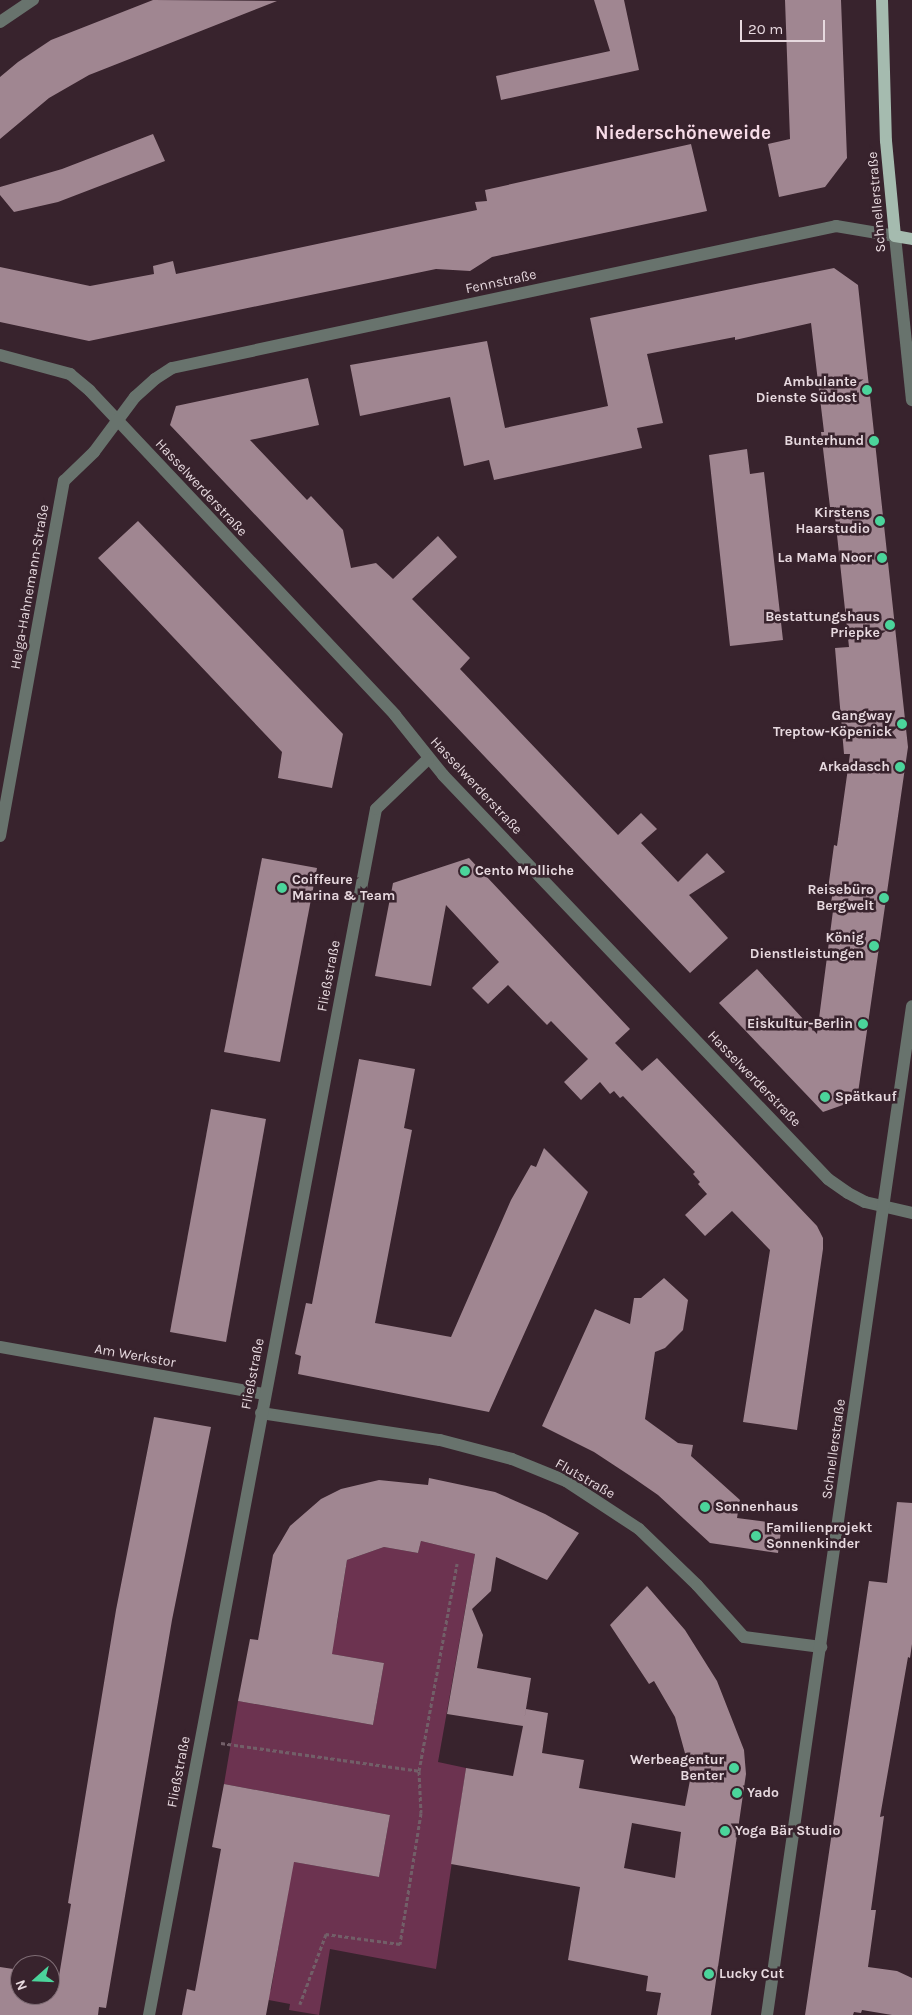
<!DOCTYPE html>
<meta charset="utf-8">
<style>
body{margin:0}
#map{position:relative;width:912px;height:2015px;overflow:hidden;background:#38232d;font-family:Karla,sans-serif}
div>[style]{position:absolute}
[style*='--x']{left:calc(var(--x)*1px);top:calc(var(--y)*1px);width:calc(var(--w)*1px);rotate:calc(var(--a)*1deg)}
.green>*{inset:0;background:#6c3350}
.building>*{inset:0;background:#a08691}
.path>*{height:3px;margin-top:-1.5px;transform-origin:0;background:repeating-linear-gradient(90deg,#725f68 0 4px,transparent 0 6.5px)}
.minor>*{height:12px;margin:-6px;padding:0 6px;transform-origin:6px;border-radius:6px;background:#68736d}
.major>*{height:12px;margin:-6px;padding:0 6px;transform-origin:6px;border-radius:6px;background:#a5bbaf}
.dots>*{width:14px;height:14px;translate:-50% -50%;box-sizing:border-box;border:2px solid #38232d;border-radius:50%}
span{translate:-50% -50%;white-space:nowrap;text-align:center;line-height:1.15;-webkit-text-stroke:5px #38232d;paint-order:stroke}
.street-label{font-size:14px;color:#e7d9df}
.poi-label{font-size:14px;color:#e7d9df;font-weight:700}
.right{translate:-100% -50%;text-align:right}
.left{translate:0 -50%;text-align:left}
.district-label{font-size:19px;color:#f7dbe7;font-weight:700}
.north{position:absolute;left:10px;top:1955px;width:50px;height:50px;box-sizing:border-box;background:#38232d;border:1px solid #7e6c74;border-radius:50%;rotate:250deg;font-size:14px;font-weight:700;line-height:20px;text-align:center;color:#e7d9df}
.north::after{content:'';display:block;margin:auto;width:18px;height:22px;background:#4bd49b;clip-path:polygon(50% 0,100% 100%,50% 72%,0 100%)}
.scale{position:absolute;left:740px;top:20px;width:85px;height:22px;box-sizing:border-box;border:2px solid #e7d9df;border-top:0;padding-left:6px;font-size:15px;line-height:18px;white-space:nowrap;color:#e7d9df;-webkit-text-stroke:4px #38232d;paint-order:stroke}
</style>
<div id="map">
<div class="green">
<div style="clip-path:polygon(421px 1541px,475px 1554px,438px 1762px,466px 1768px,436px 1969px,330px 1949px,319px 2015px,289px 2010px,290px 2004px,252px 1997px,271px 1990px,288px 1892px,283px 1860px,379px 1877px,390px 1815px,224px 1784px,238px 1701px,373px 1725px,384px 1663px,326px 1653px,337px 1624px,347px 1560px,384px 1547px,418px 1553px)"></div>
</div>
<div class="building">
<div style="clip-path:polygon(153px 0,277px 1px,89px 75px,49px 98px,0 139px,0 77px,18px 62px,51px 40px)"></div>
<div style="clip-path:polygon(594px 0,624px 0,639px 70px,501px 100px,496px 76px,610px 51px)"></div>
<div style="clip-path:polygon(785px 0,841px 0,847px 158px,825px 187px,779px 197px,768px 144px,790px 139px)"></div>
<div style="clip-path:polygon(153px 134px,165px 161px,58px 202px,14px 212px,0 195px,0 187px,62px 169px)"></div>
<div style="clip-path:polygon(691px 144px,707px 211px,492px 257px,470px 271px,436px 269px,89px 341px,0 322px,0 267px,90px 286px,154px 274px,153px 266px,173px 261px,176px 274px,477px 210px,475px 202px,487px 201px,485px 190px)"></div>
<div style="clip-path:polygon(834px 268px,858px 285px,908px 747px,857px 1100px,823px 1112px,719px 1003px,757px 969px,817px 1034px,834px 903px,831px 903px,833px 890px,828px 889px,834px 845px,837px 846px,850px 754px,844px 754px,835px 648px,849px 647px,834px 507px,830px 507px,821px 432px,824px 432px,811px 323px,735px 340px,735px 337px,647px 354px,663px 423px,637px 428px,642px 448px,494px 480px,489px 460px,464px 466px,450px 397px,360px 416px,350px 365px,487px 341px,505px 428px,608px 406px,590px 318px)"></div>
<div style="clip-path:polygon(308px 378px,319px 425px,250px 440px,307px 500px,311px 496px,343px 530px,351px 568px,376px 563px,393px 579px,438px 536px,457px 557px,412px 599px,470px 658px,460px 669px,618px 835px,641px 813px,657px 829px,641px 843px,678px 882px,707px 853px,725px 872px,689px 895px,728px 938px,690px 973px,170px 425px,176px 406px)"></div>
<div style="clip-path:polygon(747px 449px,750px 474px,764px 472px,783px 640px,730px 646px,709px 455px)"></div>
<div style="clip-path:polygon(138px 521px,343px 734px,332px 788px,278px 778px,282px 752px,98px 558px)"></div>
<div style="clip-path:polygon(262px 858px,317px 868px,280px 1062px,224px 1052px)"></div>
<div style="clip-path:polygon(469px 858px,630px 1029px,615px 1043px,642px 1071px,657px 1058px,817px 1226px,823px 1238px,823px 1249px,797px 1430px,743px 1422px,770px 1250px,732px 1211px,705px 1236px,685px 1215px,707px 1194px,698px 1184px,700px 1182px,693px 1174px,695px 1172px,623px 1096px,620px 1098px,614px 1091px,610px 1094px,600px 1082px,581px 1100px,564px 1082px,588px 1059px,551px 1021px,547px 1025px,508px 985px,488px 1004px,472px 988px,499px 962px,446px 905px,431px 986px,375px 976px,393px 883px)"></div>
<div style="clip-path:polygon(359px 1059px,415px 1069px,404px 1128px,412px 1130px,375px 1323px,451px 1337px,511px 1200px,531px 1165px,536px 1167px,544px 1148px,588px 1192px,489px 1412px,298px 1374px,301px 1356px,295px 1354px,306px 1303px,312px 1304px)"></div>
<div style="clip-path:polygon(211px 1109px,266px 1119px,226px 1342px,170px 1332px)"></div>
<div style="clip-path:polygon(664px 1278px,688px 1300px,683px 1330px,665px 1348px,655px 1352px,645px 1419px,678px 1443px,693px 1445px,691px 1456px,740px 1500px,737px 1518px,782px 1524px,778px 1553px,710px 1543px,658px 1495px,632px 1477px,594px 1452px,542px 1426px,595px 1309px,630px 1324px,634px 1298px,641px 1298px)"></div>
<div style="clip-path:polygon(154px 1417px,211px 1427px,172px 1620px,106px 2008px,99px 2007px,98px 2015px,0 2015px,0 1967px,20px 1970px,20px 1995px,50px 1995px,50px 1975px,59px 1976px,71px 1904px,68px 1903px,85px 1798px,116px 1610px)"></div>
<div style="clip-path:polygon(evenodd,429px 1478px,495px 1492px,545px 1514px,579px 1533px,547px 1580px,496px 1557px,491px 1591px,472px 1609px,483px 1635px,477px 1668px,531px 1678px,524px 1721px,526px 1709px,548px 1713px,542px 1753px,584px 1760px,579px 1788px,685px 1806px,691px 1775px,675px 1717px,654px 1681px,649px 1684px,610px 1625px,647px 1586px,685px 1630px,717px 1681px,744px 1750px,746px 1774px,711px 2015px,657px 2015px,661px 1993px,646px 1991px,648px 1976px,568px 1960px,580px 1887px,451px 1864px,466px 1768px,513px 1776px,523px 1726px,447px 1714px,475px 1554px,421px 1541px,418px 1553px,384px 1547px,347px 1560px,332px 1654px,384px 1663px,373px 1725px,238px 1701px,250px 1639px,258px 1640px,273px 1555px,290px 1526px,321px 1499px,341px 1489px,379px 1480px,428px 1485px,429px 1478px,632px 1823px,681px 1832px,675px 1878px,624px 1868px,632px 1823px)"></div>
<div style="clip-path:polygon(897px 1502px,912px 1503px,912px 1644px,910px 1658px,908px 1657px,880px 1817px,884px 1816px,871px 1910px,876px 1910px,868px 1967px,897px 1971px,912px 1978px,912px 2015px,892px 2015px,862px 2010px,861px 2013px,854px 2012px,853px 2015px,805px 2015px,869px 1581px,887px 1583px)"></div>
<div style="clip-path:polygon(224px 1784px,390px 1815px,379px 1877px,294px 1862px,266px 2015px,182px 2015px,187px 1989px,195px 1991px,221px 1849px,212px 1847px)"></div>
</div>
<div class="path">
<div style="--x:221;--y:1743;--w:200;--a:8"></div>
<div style="--x:419;--y:1771;--w:42;--a:87.3"></div>
<div style="--x:421;--y:1813;--w:133;--a:99.1"></div>
<div style="--x:400;--y:1944;--w:75;--a:-172.3"></div>
<div style="--x:326;--y:1934;--w:75;--a:110.4"></div>
<div style="--x:419;--y:1771;--w:211;--a:-79.6"></div>
</div>
<div class="minor">
<div style="--x:0;--y:22;--w:40;--a:-34"></div>
<div style="--x:0;--y:355;--w:73;--a:15.2"></div>
<div style="--x:70;--y:374;--w:26;--a:40"></div>
<div style="--x:90;--y:391;--w:445;--a:46.7"></div>
<div style="--x:395;--y:715;--w:77;--a:51.3"></div>
<div style="--x:443;--y:775;--w:558;--a:46.38"></div>
<div style="--x:828;--y:1179;--w:24;--a:35"></div>
<div style="--x:848;--y:1193;--w:19;--a:28"></div>
<div style="--x:865;--y:1202;--w:48;--a:13.2"></div>
<div style="--x:0;--y:836;--w:361;--a:-79.8"></div>
<div style="--x:64;--y:481;--w:42;--a:-44"></div>
<div style="--x:94;--y:452;--w:69;--a:-53.3"></div>
<div style="--x:135;--y:397;--w:27;--a:-42"></div>
<div style="--x:155;--y:379;--w:20;--a:-33"></div>
<div style="--x:172;--y:368;--w:679;--a:-12.07"></div>
<div style="--x:836;--y:226;--w:60;--a:9.6"></div>
<div style="--x:895;--y:236;--w:165;--a:84.1"></div>
<div style="--x:0;--y:1347;--w:269;--a:10.1"></div>
<div style="--x:261;--y:1413;--w:181;--a:8.6"></div>
<div style="--x:440;--y:1440;--w:74;--a:14.8"></div>
<div style="--x:512;--y:1459;--w:58;--a:22.2"></div>
<div style="--x:566;--y:1481;--w:87;--a:33.3"></div>
<div style="--x:639;--y:1529;--w:81;--a:44"></div>
<div style="--x:697;--y:1585;--w:70;--a:47.9"></div>
<div style="--x:744;--y:1637;--w:78;--a:7.4"></div>
<div style="--x:149;--y:2015;--w:1227;--a:-79.34"></div>
<div style="--x:376;--y:809;--w:72;--a:-43.9"></div>
<div style="--x:767;--y:2015;--w:1019;--a:-81.82"></div>
</div>
<div class="major">
<div style="--x:882;--y:0;--w:141;--a:88.4"></div>
<div style="--x:886;--y:141;--w:95;--a:84.6"></div>
<div style="--x:895;--y:236;--w:17;--a:10"></div>
</div>
<div class="dots">
<div style="left:867px;top:390px;background:#4bd49b"></div>
<div style="left:874px;top:441px;background:#4bd49b"></div>
<div style="left:880px;top:521px;background:#4bd49b"></div>
<div style="left:882px;top:558px;background:#4bd49b"></div>
<div style="left:890px;top:625px;background:#4bd49b"></div>
<div style="left:902px;top:724px;background:#4bd49b"></div>
<div style="left:900px;top:767px;background:#4bd49b"></div>
<div style="left:465px;top:871px;background:#4bd49b"></div>
<div style="left:282px;top:888px;background:#4bd49b"></div>
<div style="left:884px;top:898px;background:#4bd49b"></div>
<div style="left:874px;top:946px;background:#4bd49b"></div>
<div style="left:863px;top:1024px;background:#4bd49b"></div>
<div style="left:825px;top:1097px;background:#4bd49b"></div>
<div style="left:705px;top:1507px;background:#4bd49b"></div>
<div style="left:756px;top:1536px;background:#4bd49b"></div>
<div style="left:734px;top:1768px;background:#4bd49b"></div>
<div style="left:737px;top:1793px;background:#4bd49b"></div>
<div style="left:725px;top:1831px;background:#4bd49b"></div>
<div style="left:709px;top:1974px;background:#4bd49b"></div>
</div>
<div class="street-label">
<span style="left:877px;top:202px;rotate:-95deg">Schnellerstraße</span>
<span style="left:501px;top:282px;rotate:-12deg">Fennstraße</span>
<span style="left:201px;top:488px;rotate:47deg">Hasselwerderstraße</span>
<span style="left:30px;top:587px;rotate:-80deg">Helga-Hahnemann-Straße</span>
<span style="left:476px;top:786px;rotate:47deg">Hasselwerderstraße</span>
<span style="left:329px;top:976px;rotate:-79deg">Fließstraße</span>
<span style="left:754px;top:1079px;rotate:46deg">Hasselwerderstraße</span>
<span style="left:135px;top:1356px;rotate:10deg">Am Werkstor</span>
<span style="left:253px;top:1374px;rotate:-79deg">Fließstraße</span>
<span style="left:834px;top:1449px;rotate:-82deg">Schnellerstraße</span>
<span style="left:585px;top:1479px;rotate:30deg">Flutstraße</span>
<span style="left:179px;top:1772px;rotate:-79deg">Fließstraße</span>
</div>
<div class="poi-label">
<span class="right" style="left:857px;top:390px">Ambulante<br>Dienste Südost</span>
<span class="right" style="left:864px;top:441px">Bunterhund</span>
<span class="right" style="left:870px;top:521px">Kirstens<br>Haarstudio</span>
<span class="right" style="left:872px;top:558px">La MaMa Noor</span>
<span class="right" style="left:880px;top:625px">Bestattungshaus<br>Priepke</span>
<span class="right" style="left:892px;top:724px">Gangway<br>Treptow-Köpenick</span>
<span class="right" style="left:890px;top:767px">Arkadasch</span>
<span class="left" style="left:475px;top:871px">Cento Molliche</span>
<span class="left" style="left:292px;top:888px">Coiffeure<br>Marina &amp; Team</span>
<span class="right" style="left:874px;top:898px">Reisebüro<br>Bergwelt</span>
<span class="right" style="left:864px;top:946px">König<br>Dienstleistungen</span>
<span class="right" style="left:853px;top:1024px">Eiskultur-Berlin</span>
<span class="left" style="left:835px;top:1097px">Spätkauf</span>
<span class="left" style="left:715px;top:1507px">Sonnenhaus</span>
<span class="left" style="left:766px;top:1536px">Familienprojekt<br>Sonnenkinder</span>
<span class="right" style="left:724px;top:1768px">Werbeagentur<br>Benter</span>
<span class="left" style="left:747px;top:1793px">Yado</span>
<span class="left" style="left:735px;top:1831px">Yoga Bär Studio</span>
<span class="left" style="left:719px;top:1974px">Lucky Cut</span>
</div>
<div class="district-label">
<span style="left:683px;top:134px">Niederschöneweide</span>
</div>
<div class="north">N</div>
<div class="scale">20 m</div>
</div>
